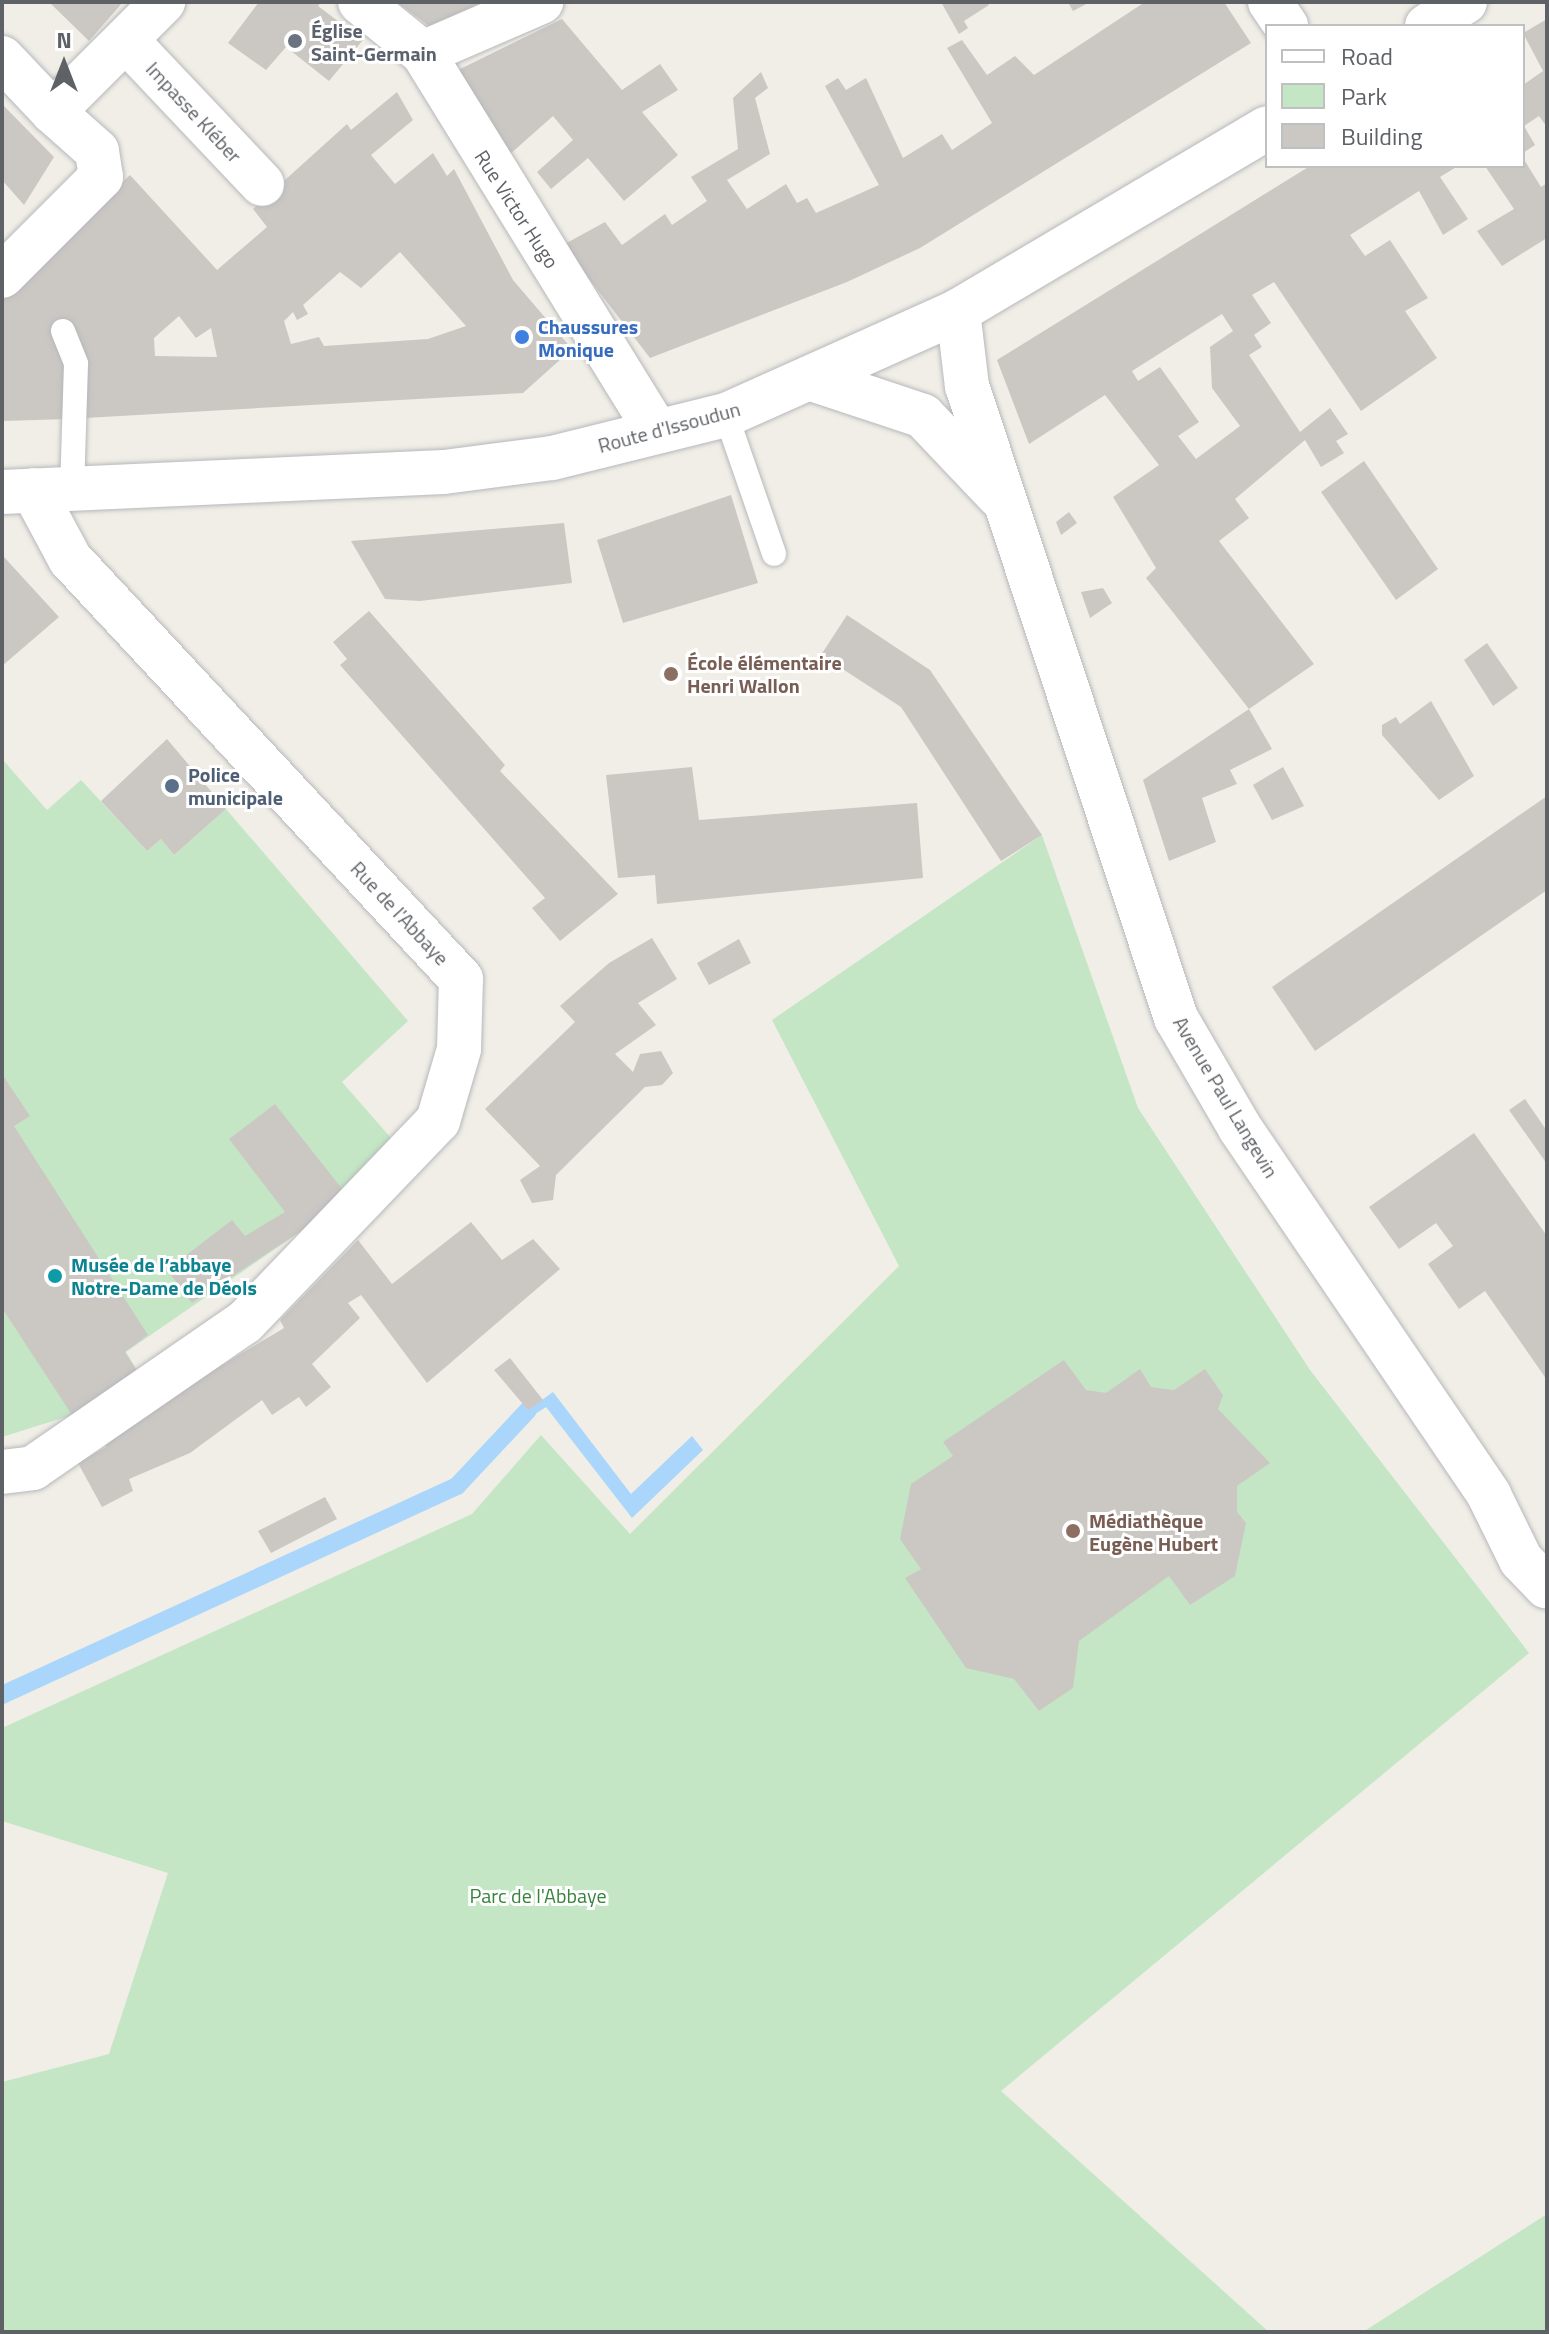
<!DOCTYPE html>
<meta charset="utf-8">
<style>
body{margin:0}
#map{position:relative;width:1549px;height:2334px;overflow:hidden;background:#f0eee6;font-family:"Titillium Web",sans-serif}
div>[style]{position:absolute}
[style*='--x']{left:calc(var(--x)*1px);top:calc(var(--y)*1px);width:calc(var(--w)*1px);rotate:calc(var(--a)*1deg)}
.green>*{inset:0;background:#c4e6c5}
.water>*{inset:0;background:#aad6fc}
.stream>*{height:18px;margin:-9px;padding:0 9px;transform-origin:9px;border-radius:9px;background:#aad6fc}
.building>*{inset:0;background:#cbc8c4}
.roads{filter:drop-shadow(0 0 2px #b7b8bc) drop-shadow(0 0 2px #b7b8bc)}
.service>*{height:24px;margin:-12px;padding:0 12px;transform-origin:12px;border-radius:12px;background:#fff}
.minor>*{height:44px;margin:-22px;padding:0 22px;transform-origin:22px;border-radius:22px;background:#fff}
.secondary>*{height:44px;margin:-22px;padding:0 22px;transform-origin:22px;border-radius:22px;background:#fff}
.dots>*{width:22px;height:22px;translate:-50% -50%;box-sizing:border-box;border:4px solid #fff;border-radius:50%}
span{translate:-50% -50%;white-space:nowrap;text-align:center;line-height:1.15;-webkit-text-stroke:6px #fff;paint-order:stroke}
.worship-label{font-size:20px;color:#5b616d;font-weight:700}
.left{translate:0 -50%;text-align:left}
.street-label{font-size:20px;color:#5e6166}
.shop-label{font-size:20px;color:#366cbe;font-weight:700}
.education-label{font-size:20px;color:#785e54;font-weight:700}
.service-label{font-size:20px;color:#4e5e75;font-weight:700}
.culture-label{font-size:20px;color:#0d838f;font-weight:700}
.park-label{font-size:20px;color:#38833d}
.frame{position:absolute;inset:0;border:4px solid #5e6166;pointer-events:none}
.legend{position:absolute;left:1265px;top:24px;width:260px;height:144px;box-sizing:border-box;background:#fff;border:2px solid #bfc0c2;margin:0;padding:10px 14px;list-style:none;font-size:24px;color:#5e6166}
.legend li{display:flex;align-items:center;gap:16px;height:40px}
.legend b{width:40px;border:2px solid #bfc0c2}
.north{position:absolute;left:24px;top:24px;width:80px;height:80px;-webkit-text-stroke:6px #fff;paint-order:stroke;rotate:0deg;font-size:22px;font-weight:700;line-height:32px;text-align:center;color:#5e6166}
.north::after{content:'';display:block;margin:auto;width:28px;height:36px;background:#5e6166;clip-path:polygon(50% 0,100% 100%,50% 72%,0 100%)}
</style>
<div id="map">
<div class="green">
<div style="clip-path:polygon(2px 759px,47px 810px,81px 780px,147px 851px,161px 839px,174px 855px,226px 809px,408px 1021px,342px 1082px,391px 1138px,374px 1167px,310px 1225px,126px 1352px,138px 1372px,72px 1415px,2px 1437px)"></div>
<div style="clip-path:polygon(1042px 835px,1138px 1108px,1310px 1370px,1529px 1653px,1001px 2091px,1269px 2332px,2px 2332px,2px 2082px,109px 2054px,168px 1873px,2px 1821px,2px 1728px,472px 1514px,541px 1435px,630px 1534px,899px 1266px,772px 1020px)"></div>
<div style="clip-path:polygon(1547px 2214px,1547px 2332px,1363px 2332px)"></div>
</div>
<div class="water">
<div style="clip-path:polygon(553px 1392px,631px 1494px,692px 1436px,703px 1450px,632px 1518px,546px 1407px,532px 1416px,528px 1410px)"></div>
</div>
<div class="stream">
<div style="--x:2;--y:1695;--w:501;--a:-24.67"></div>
<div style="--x:457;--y:1486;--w:104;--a:-46.9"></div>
</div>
<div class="building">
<div style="clip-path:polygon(49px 2px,123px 2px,89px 41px)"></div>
<div style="clip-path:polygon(259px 2px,321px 2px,318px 6px,363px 40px,329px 81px,286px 47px,266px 70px,228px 43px)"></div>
<div style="clip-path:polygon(397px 2px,483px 2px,429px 26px)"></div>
<div style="clip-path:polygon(941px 2px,987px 2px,989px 5px,964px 21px,968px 28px,959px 34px)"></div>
<div style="clip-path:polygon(1068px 2px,1090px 2px,1073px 11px)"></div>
<div style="clip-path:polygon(1145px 2px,1224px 2px,1251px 43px,920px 248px,847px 282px,650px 358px,563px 245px,605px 222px,622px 245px,665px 214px,672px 225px,707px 201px,691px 177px,738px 149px,733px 98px,761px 72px,768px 88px,755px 98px,770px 154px,727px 180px,747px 209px,786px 184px,797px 203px,807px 198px,816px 213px,879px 185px,825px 86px,838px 78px,846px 90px,866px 78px,903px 158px,942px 134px,952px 150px,992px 123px,947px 48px,962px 40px,987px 75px,1015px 56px,1034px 75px)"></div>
<div style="clip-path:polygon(562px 19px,622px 90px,660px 64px,678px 90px,642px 112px,678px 155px,624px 201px,588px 158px,551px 189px,537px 172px,573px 140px,553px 116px,509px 155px,454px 72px)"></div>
<div style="clip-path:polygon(1547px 19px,1547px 127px,1539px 116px,1524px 126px,1535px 145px,1523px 153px,1523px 85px,1543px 71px,1523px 33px)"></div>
<div style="clip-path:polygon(evenodd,397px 92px,413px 120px,371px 155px,395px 184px,433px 153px,447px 176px,454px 169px,513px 280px,572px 349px,523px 393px,85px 418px,68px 367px,69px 419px,2px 421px,2px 297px,130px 175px,217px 270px,267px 227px,253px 209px,347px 124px,351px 130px,397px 92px,400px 252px,466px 326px,428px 339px,324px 346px,319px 337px,291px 344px,284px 321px,293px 312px,297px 320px,308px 314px,303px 305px,340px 272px,361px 288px,400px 252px,397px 92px,179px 316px,196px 338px,211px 328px,217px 357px,155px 356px,154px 338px,179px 316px)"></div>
<div style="clip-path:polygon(2px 104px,54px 157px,24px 205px,2px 180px)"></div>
<div style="clip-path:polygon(1523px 158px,1541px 187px,1547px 183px,1547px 238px,1502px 266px,1477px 231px,1514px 209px,1485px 166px,1523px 166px)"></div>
<div style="clip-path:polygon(evenodd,1310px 166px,1458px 166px,1440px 177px,1468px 219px,1443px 235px,1419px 191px,1350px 235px,1365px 256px,1390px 240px,1428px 298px,1405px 311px,1437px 358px,1361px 411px,1274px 282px,1252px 295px,1271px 323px,1254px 335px,1262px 347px,1249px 355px,1300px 432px,1330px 408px,1348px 434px,1336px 441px,1344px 453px,1321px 467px,1305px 440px,1235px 499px,1249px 518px,1219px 541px,1314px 664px,1249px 709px,1146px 578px,1156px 568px,1113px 497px,1159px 465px,1105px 395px,1029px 444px,997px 360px,1310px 166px,1222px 314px,1233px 331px,1210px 347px,1212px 388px,1240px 426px,1196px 459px,1178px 436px,1199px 422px,1160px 367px,1138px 381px,1132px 371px,1222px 314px)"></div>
<div style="clip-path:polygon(1364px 461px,1438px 569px,1396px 600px,1321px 492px)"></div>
<div style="clip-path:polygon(731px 495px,758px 583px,623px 623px,597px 540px)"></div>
<div style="clip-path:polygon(1069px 512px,1077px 523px,1061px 535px,1056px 522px)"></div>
<div style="clip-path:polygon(564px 523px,572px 583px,420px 601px,385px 599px,351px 541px)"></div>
<div style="clip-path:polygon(4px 557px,59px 617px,2px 666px,2px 559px)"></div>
<div style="clip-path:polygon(1103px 588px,1112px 603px,1090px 618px,1081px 592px)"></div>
<div style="clip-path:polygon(369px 611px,505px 765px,500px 771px,618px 894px,560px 941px,532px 908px,545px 898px,340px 665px,347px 659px,333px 642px)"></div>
<div style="clip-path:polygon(847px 615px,930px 670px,1042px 835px,1001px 861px,901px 707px,821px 655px)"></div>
<div style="clip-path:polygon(1487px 643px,1518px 688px,1493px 706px,1464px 660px)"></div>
<div style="clip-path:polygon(1431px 701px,1474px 776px,1439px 800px,1382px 735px,1382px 725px,1396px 717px,1400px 724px)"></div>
<div style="clip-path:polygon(1249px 709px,1272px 749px,1230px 770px,1237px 784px,1202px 798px,1216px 842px,1169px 861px,1143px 780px)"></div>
<div style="clip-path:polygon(167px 739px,226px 809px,174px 855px,161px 839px,147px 851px,101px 801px)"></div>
<div style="clip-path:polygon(692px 767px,699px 820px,917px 803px,923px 878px,657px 904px,655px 875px,618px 878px,606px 775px)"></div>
<div style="clip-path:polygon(1283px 767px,1304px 806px,1272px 820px,1253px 785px)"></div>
<div style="clip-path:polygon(1547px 796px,1547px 890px,1315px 1051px,1272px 987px)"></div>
<div style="clip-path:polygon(652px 938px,677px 979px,638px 1003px,656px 1025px,615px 1054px,633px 1072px,640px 1054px,661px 1051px,673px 1073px,662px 1085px,645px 1087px,556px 1175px,553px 1200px,532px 1203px,520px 1180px,540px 1166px,485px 1109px,575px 1022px,560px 1006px,609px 963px)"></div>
<div style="clip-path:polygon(739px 939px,751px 963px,709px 985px,697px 963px)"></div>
<div style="clip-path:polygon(2px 1074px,30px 1116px,14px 1126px,148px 1335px,125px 1352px,138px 1372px,72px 1415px,2px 1308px)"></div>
<div style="clip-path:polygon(1525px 1099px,1547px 1131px,1547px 1164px,1509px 1110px)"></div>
<div style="clip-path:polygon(275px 1104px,343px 1190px,310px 1225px,192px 1303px,167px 1270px,232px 1220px,245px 1236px,285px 1212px,229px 1139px)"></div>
<div style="clip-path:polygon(1474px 1133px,1547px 1236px,1547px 1380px,1485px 1291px,1459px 1309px,1428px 1264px,1453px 1246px,1436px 1223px,1399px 1249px,1369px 1207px)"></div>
<div style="clip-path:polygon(471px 1222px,502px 1260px,533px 1239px,560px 1269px,427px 1383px,361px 1295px,348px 1303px,360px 1318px,312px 1364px,331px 1387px,306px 1407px,299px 1397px,272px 1415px,262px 1400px,190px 1453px,129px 1479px,133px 1491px,102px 1507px,78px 1463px,106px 1447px,102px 1437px,284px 1328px,280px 1320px,358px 1240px,392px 1284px)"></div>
<div style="clip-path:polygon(510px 1358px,543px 1400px,528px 1410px,494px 1370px)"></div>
<div style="clip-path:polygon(1064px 1360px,1086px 1390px,1106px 1393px,1140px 1369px,1151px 1387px,1174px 1390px,1205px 1369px,1223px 1395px,1218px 1409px,1270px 1463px,1237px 1486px,1237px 1512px,1246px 1523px,1235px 1576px,1190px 1605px,1169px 1576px,1079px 1641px,1073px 1688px,1039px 1711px,1014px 1679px,966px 1668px,905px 1578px,921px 1569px,900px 1539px,911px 1484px,953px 1456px,943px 1442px)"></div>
<div style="clip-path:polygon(325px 1497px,337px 1519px,271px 1553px,258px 1531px)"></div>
</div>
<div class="roads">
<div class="service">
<div style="--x:63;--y:331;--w:35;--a:68"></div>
<div style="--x:76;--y:364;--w:124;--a:91.8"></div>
<div style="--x:726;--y:415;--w:147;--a:70.9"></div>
</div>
<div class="minor">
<div style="--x:360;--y:2;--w:81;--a:39"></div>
<div style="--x:423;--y:53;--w:445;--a:58.3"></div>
<div style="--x:1270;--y:2;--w:29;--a:56"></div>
<div style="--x:126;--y:40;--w:198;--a:46.6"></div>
<div style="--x:423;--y:53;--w:129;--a:-23.4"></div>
<div style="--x:2;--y:58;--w:74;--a:46.6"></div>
<div style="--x:2;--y:276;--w:140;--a:-45"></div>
<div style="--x:101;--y:177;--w:26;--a:-99"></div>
<div style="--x:97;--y:151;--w:59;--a:-138.4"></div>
<div style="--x:53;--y:112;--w:156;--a:-45"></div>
<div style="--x:958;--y:311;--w:76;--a:83.2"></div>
<div style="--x:967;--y:386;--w:666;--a:71.7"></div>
<div style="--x:1176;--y:1018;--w:127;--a:59.8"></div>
<div style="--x:1240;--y:1128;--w:443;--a:55.8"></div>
<div style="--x:1489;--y:1495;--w:72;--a:63.8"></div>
<div style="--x:1521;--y:1560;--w:37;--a:46"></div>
<div style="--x:812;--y:379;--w:117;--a:18.4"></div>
<div style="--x:923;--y:416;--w:110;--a:46.5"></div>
<div style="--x:2;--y:1472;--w:31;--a:-7"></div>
<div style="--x:33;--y:1468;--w:257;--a:-34.6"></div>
<div style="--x:245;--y:1322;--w:279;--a:-46.2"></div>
<div style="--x:438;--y:1121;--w:75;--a:-73.7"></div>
<div style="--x:459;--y:1049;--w:70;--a:-88.4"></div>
<div style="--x:461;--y:979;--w:574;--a:-132.95"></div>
<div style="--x:70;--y:559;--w:78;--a:-118.2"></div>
</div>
<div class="secondary">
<div style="--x:1427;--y:26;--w:45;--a:-32.3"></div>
<div style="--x:2;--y:492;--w:442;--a:-2.6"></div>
<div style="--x:444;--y:472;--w:109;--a:-7.4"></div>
<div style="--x:552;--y:458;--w:179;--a:-13.9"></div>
<div style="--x:726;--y:415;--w:254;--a:-24.1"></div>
<div style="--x:958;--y:311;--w:359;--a:-30.6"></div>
</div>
</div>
<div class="dots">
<div style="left:295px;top:41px;background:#6b7280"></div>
<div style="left:522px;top:337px;background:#3f7fe0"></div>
<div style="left:671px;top:674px;background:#8d6e63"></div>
<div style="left:172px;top:786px;background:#5c6f8a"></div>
<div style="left:55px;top:1276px;background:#0f9aa8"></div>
<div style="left:1073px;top:1531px;background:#8d6e63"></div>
</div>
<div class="worship-label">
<span class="left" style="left:311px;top:42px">Église<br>Saint-Germain</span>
</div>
<div class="street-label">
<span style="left:194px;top:112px;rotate:47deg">Impasse Kléber</span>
<span style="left:517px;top:209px;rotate:57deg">Rue Victor Hugo</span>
<span style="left:669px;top:427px;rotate:-15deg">Route d'Issoudun</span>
<span style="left:400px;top:913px;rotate:47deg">Rue de l'Abbaye</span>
<span style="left:1226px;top:1097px;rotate:59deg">Avenue Paul Langevin</span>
</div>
<div class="shop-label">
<span class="left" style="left:538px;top:338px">Chaussures<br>Monique</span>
</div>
<div class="education-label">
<span class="left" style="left:687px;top:674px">École élémentaire<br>Henri Wallon</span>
<span class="left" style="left:1089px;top:1532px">Médiathèque<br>Eugène Hubert</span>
</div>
<div class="service-label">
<span class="left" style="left:188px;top:786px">Police<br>municipale</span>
</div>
<div class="culture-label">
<span class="left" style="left:71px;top:1276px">Musée de l’abbaye<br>Notre-Dame de Déols</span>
</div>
<div class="park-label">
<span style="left:538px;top:1895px">Parc de l'Abbaye</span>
</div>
<div class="frame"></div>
<ul class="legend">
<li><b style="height:10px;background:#fff"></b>Road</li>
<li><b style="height:22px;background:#c4e6c5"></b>Park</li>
<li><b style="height:22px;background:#cbc8c4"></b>Building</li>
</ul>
<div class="north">N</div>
</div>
